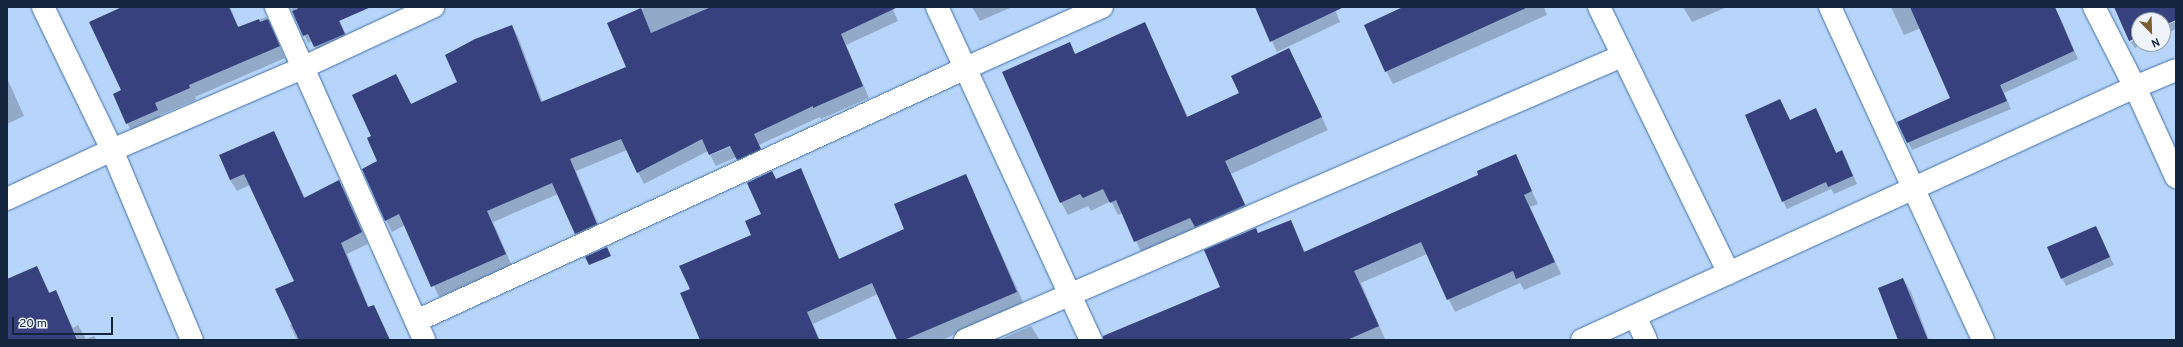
<!DOCTYPE html>
<style>
body{margin:0}
#map{position:relative;width:2183px;height:347px;overflow:hidden;background:#b7d5fb;font-family:Overpass,sans-serif}
div>[style]{position:absolute}
[style*='--x']{left:calc(var(--x)*1px);top:calc(var(--y)*1px);width:calc(var(--w)*1px);rotate:calc(var(--a)*1deg)}
.shadow>*{inset:0;background:#0003}
.building>*{inset:0;background:#37417e}
.roads{filter:drop-shadow(0 0 1px #406fa7) drop-shadow(0 0 1px #406fa7)}
.street>*{height:22px;margin:-11px;padding:0 11px;transform-origin:11px;border-radius:11px;background:#fff}
.secondary>*{height:22px;margin:-11px;padding:0 11px;transform-origin:11px;border-radius:11px;background:#fff}
span{translate:-50% -50%;white-space:nowrap;text-align:center;line-height:1.15;-webkit-text-stroke:4px #eff4fa;paint-order:stroke}
.frame{position:absolute;inset:0;border:8px solid #13263e;pointer-events:none}
.north{position:absolute;left:2131px;top:12px;width:40px;height:40px;box-sizing:border-box;background:#eff4fa;border:1px solid #97a2af;border-radius:50%;rotate:157deg;font-size:11px;font-weight:700;line-height:16px;text-align:center;color:#13263e}
.north::after{content:'';display:block;margin:auto;width:14px;height:18px;background:#7b5c31;clip-path:polygon(50% 0,100% 100%,50% 72%,0 100%)}
.scale{position:absolute;left:12px;top:317px;width:101px;height:18px;box-sizing:border-box;border:2px solid #13263e;border-top:0;padding-left:5px;font-size:12px;line-height:14px;white-space:nowrap;color:#13263e;-webkit-text-stroke:3px #eff4fa;paint-order:stroke}
</style>
<div id="map">
<div class="shadow">
<div style="clip-path:polygon(124px 7px,230px 7px,239px 28px,266px 17px,285px 58px,195px 97px,196px 100px,160px 115px,163px 122px,134px 135px,127px 123px,123px 91px)"></div>
<div style="clip-path:polygon(291px 7px,334px 7px,349px 42px,319px 54px,312px 41px,308px 43px)"></div>
<div style="clip-path:polygon(647px 7px,892px 7px,898px 21px,846px 45px,869px 98px,821px 119px,820px 117px,759px 145px,767px 160px,744px 171px,737px 157px,716px 166px,710px 155px,735px 145px,708px 151px,644px 184px,627px 150px,576px 171px,603px 235px,583px 245px,558px 194px,493px 222px,512px 266px,439px 297px,405px 225px,392px 232px,386px 220px,378px 162px,372px 136px,396px 76px,412px 105px,459px 82px,512px 26px,518px 37px,543px 103px,628px 68px,608px 23px)"></div>
<div style="clip-path:polygon(972px 7px,1012px 7px,980px 21px)"></div>
<div style="clip-path:polygon(1256px 7px,1334px 7px,1340px 22px,1277px 52px)"></div>
<div style="clip-path:polygon(1406px 7px,1544px 7px,1547px 15px,1393px 84px,1386px 71px)"></div>
<div style="clip-path:polygon(1683px 7px,1727px 7px,1692px 22px)"></div>
<div style="clip-path:polygon(1891px 7px,2052px 7px,2060px 17px,2078px 59px,2004px 93px,2011px 109px,1912px 150px,1899px 123px,1952px 98px,1921px 28px,1904px 35px)"></div>
<div style="clip-path:polygon(2176px 21px,2176px 29px,2163px 35px,2163px 27px)"></div>
<div style="clip-path:polygon(1144px 24px,1188px 117px,1240px 94px,1289px 49px,1328px 130px,1231px 174px,1252px 218px,1142px 254px,1123px 213px,1118px 215px,1111px 201px,1091px 211px,1088px 206px,1068px 215px,1061px 202px,1069px 44px,1075px 54px)"></div>
<div style="clip-path:polygon(2139px 38px,2139px 44px,2143px 44px,2135px 48px,2131px 42px)"></div>
<div style="clip-path:polygon(7px 78px,24px 116px,7px 124px)"></div>
<div style="clip-path:polygon(1780px 100px,1790px 121px,1816px 110px,1837px 154px,1846px 159px,1857px 184px,1834px 194px,1831px 189px,1787px 209px,1783px 201px)"></div>
<div style="clip-path:polygon(274px 132px,305px 198px,339px 182px,346px 193px,368px 244px,347px 254px,369px 308px,373px 306px,390px 340px,297px 340px,290px 325px,292px 324px,295px 281px,250px 185px,237px 191px,230px 180px)"></div>
<div style="clip-path:polygon(1515px 155px,1538px 204px,1530px 207px,1561px 274px,1524px 290px,1520px 283px,1455px 312px,1427px 254px,1361px 283px,1385px 339px,1382px 340px,1124px 340px,1221px 287px,1258px 234px,1291px 221px,1305px 252px,1480px 176px)"></div>
<div style="clip-path:polygon(800px 170px,840px 260px,906px 230px,966px 175px,1028px 313px,959px 340px,955px 334px,943px 340px,898px 340px,878px 294px,813px 324px,820px 340px,709px 340px,691px 289px,752px 235px,762px 215px,776px 180px)"></div>
<div style="clip-path:polygon(2096px 227px,2114px 265px,2066px 286px,2048px 247px)"></div>
<div style="clip-path:polygon(37px 267px,50px 293px,55px 291px,73px 328px,78px 325px,86px 339px,94px 336px,97px 340px,7px 340px,7px 280px)"></div>
<div style="clip-path:polygon(1903px 279px,1911px 292px,1929px 340px,1899px 340px)"></div>
<div style="clip-path:polygon(1031px 326px,1039px 339px,1041px 340px,999px 340px)"></div>
</div>
<div class="building">
<div style="clip-path:polygon(122px 7px,229px 7px,238px 27px,259px 19px,260px 22px,268px 19px,280px 46px,189px 85px,190px 88px,155px 103px,158px 110px,126px 124px,113px 94px,121px 90px,89px 22px)"></div>
<div style="clip-path:polygon(297px 7px,371px 7px,339px 21px,345px 34px,314px 47px,308px 34px,303px 36px,292px 11px,298px 9px)"></div>
<div style="clip-path:polygon(711px 7px,898px 7px,841px 34px,863px 86px,813px 108px,813px 106px,754px 134px,761px 149px,737px 160px,730px 146px,709px 155px,702px 139px,637px 173px,621px 139px,570px 159px,597px 224px,575px 234px,552px 183px,487px 211px,506px 254px,431px 287px,399px 214px,385px 221px,362px 169px,377px 161px,367px 138px,371px 136px,352px 95px,396px 74px,411px 104px,457px 82px,445px 55px,475px 39px,512px 25px,541px 102px,626px 67px,607px 23px,641px 8px,651px 33px)"></div>
<div style="clip-path:polygon(1255px 7px,1344px 7px,1270px 42px)"></div>
<div style="clip-path:polygon(1403px 7px,1528px 7px,1385px 72px,1364px 25px)"></div>
<div style="clip-path:polygon(1910px 7px,2055px 7px,2074px 51px,2000px 85px,2007px 101px,1907px 143px,1897px 122px,1950px 98px)"></div>
<div style="clip-path:polygon(2114px 7px,2176px 7px,2176px 20px,2163px 26px,2163px 20px,2139px 20px,2139px 37px,2129px 41px)"></div>
<div style="clip-path:polygon(1145px 22px,1187px 117px,1239px 93px,1231px 76px,1289px 48px,1322px 117px,1225px 161px,1245px 205px,1195px 227px,1190px 218px,1134px 242px,1116px 200px,1110px 203px,1103px 189px,1083px 198px,1080px 194px,1060px 203px,1002px 72px,1070px 42px,1075px 54px)"></div>
<div style="clip-path:polygon(1780px 99px,1790px 120px,1816px 108px,1836px 153px,1842px 150px,1853px 176px,1828px 187px,1826px 182px,1782px 202px,1745px 115px)"></div>
<div style="clip-path:polygon(274px 131px,304px 198px,339px 180px,362px 232px,341px 243px,368px 307px,374px 305px,390px 340px,299px 340px,275px 289px,294px 281px,244px 174px,230px 180px,219px 155px)"></div>
<div style="clip-path:polygon(1516px 154px,1532px 191px,1524px 195px,1555px 262px,1516px 279px,1513px 271px,1447px 300px,1421px 242px,1354px 271px,1379px 326px,1347px 340px,1103px 340px,1103px 336px,1220px 287px,1204px 250px,1256px 228px,1258px 233px,1291px 220px,1304px 252px,1478px 175px,1477px 171px)"></div>
<div style="clip-path:polygon(801px 168px,839px 259px,904px 229px,894px 204px,966px 174px,1017px 292px,904px 340px,897px 340px,872px 283px,807px 312px,819px 340px,700px 340px,680px 293px,690px 289px,679px 266px,751px 235px,745px 221px,761px 214px,747px 183px,772px 171px,776px 179px)"></div>
<div style="clip-path:polygon(2096px 226px,2110px 257px,2061px 279px,2047px 247px)"></div>
<div style="clip-path:polygon(607px 247px,611px 256px,589px 265px,585px 257px)"></div>
<div style="clip-path:polygon(37px 266px,49px 293px,56px 290px,77px 340px,7px 340px,7px 279px)"></div>
<div style="clip-path:polygon(1903px 278px,1928px 340px,1898px 340px,1878px 288px)"></div>
</div>
<div class="roads">
<div class="street">
<div style="--x:43;--y:7;--w:159;--a:64.2"></div>
<div style="--x:112;--y:150;--w:206;--a:67.2"></div>
<div style="--x:276;--y:7;--w:364;--a:66"></div>
<div style="--x:937;--y:7;--w:367;--a:65.2"></div>
<div style="--x:1599;--y:7;--w:296;--a:64"></div>
<div style="--x:2094;--y:7;--w:90;--a:62.9"></div>
<div style="--x:2135;--y:87;--w:99;--a:65.5"></div>
<div style="--x:7;--y:199;--w:116;--a:-25"></div>
<div style="--x:112;--y:150;--w:207;--a:-23.3"></div>
<div style="--x:302;--y:68;--w:145;--a:-25"></div>
<div style="--x:1635;--y:316;--w:26;--a:65"></div>
<div style="--x:416;--y:321;--w:605;--a:-24.7"></div>
<div style="--x:966;--y:68;--w:149;--a:-24.2"></div>
<div style="--x:965;--y:340;--w:716;--a:-23.38"></div>
<div style="--x:1582;--y:340;--w:608;--a:-24.58"></div>
<div style="--x:2135;--y:87;--w:44;--a:-22.5"></div>
</div>
<div class="secondary">
<div style="--x:1830;--y:7;--w:366;--a:65.3"></div>
</div>
</div>
<div class="frame"></div>
<div class="north">N</div>
<div class="scale">20 m</div>
</div>
